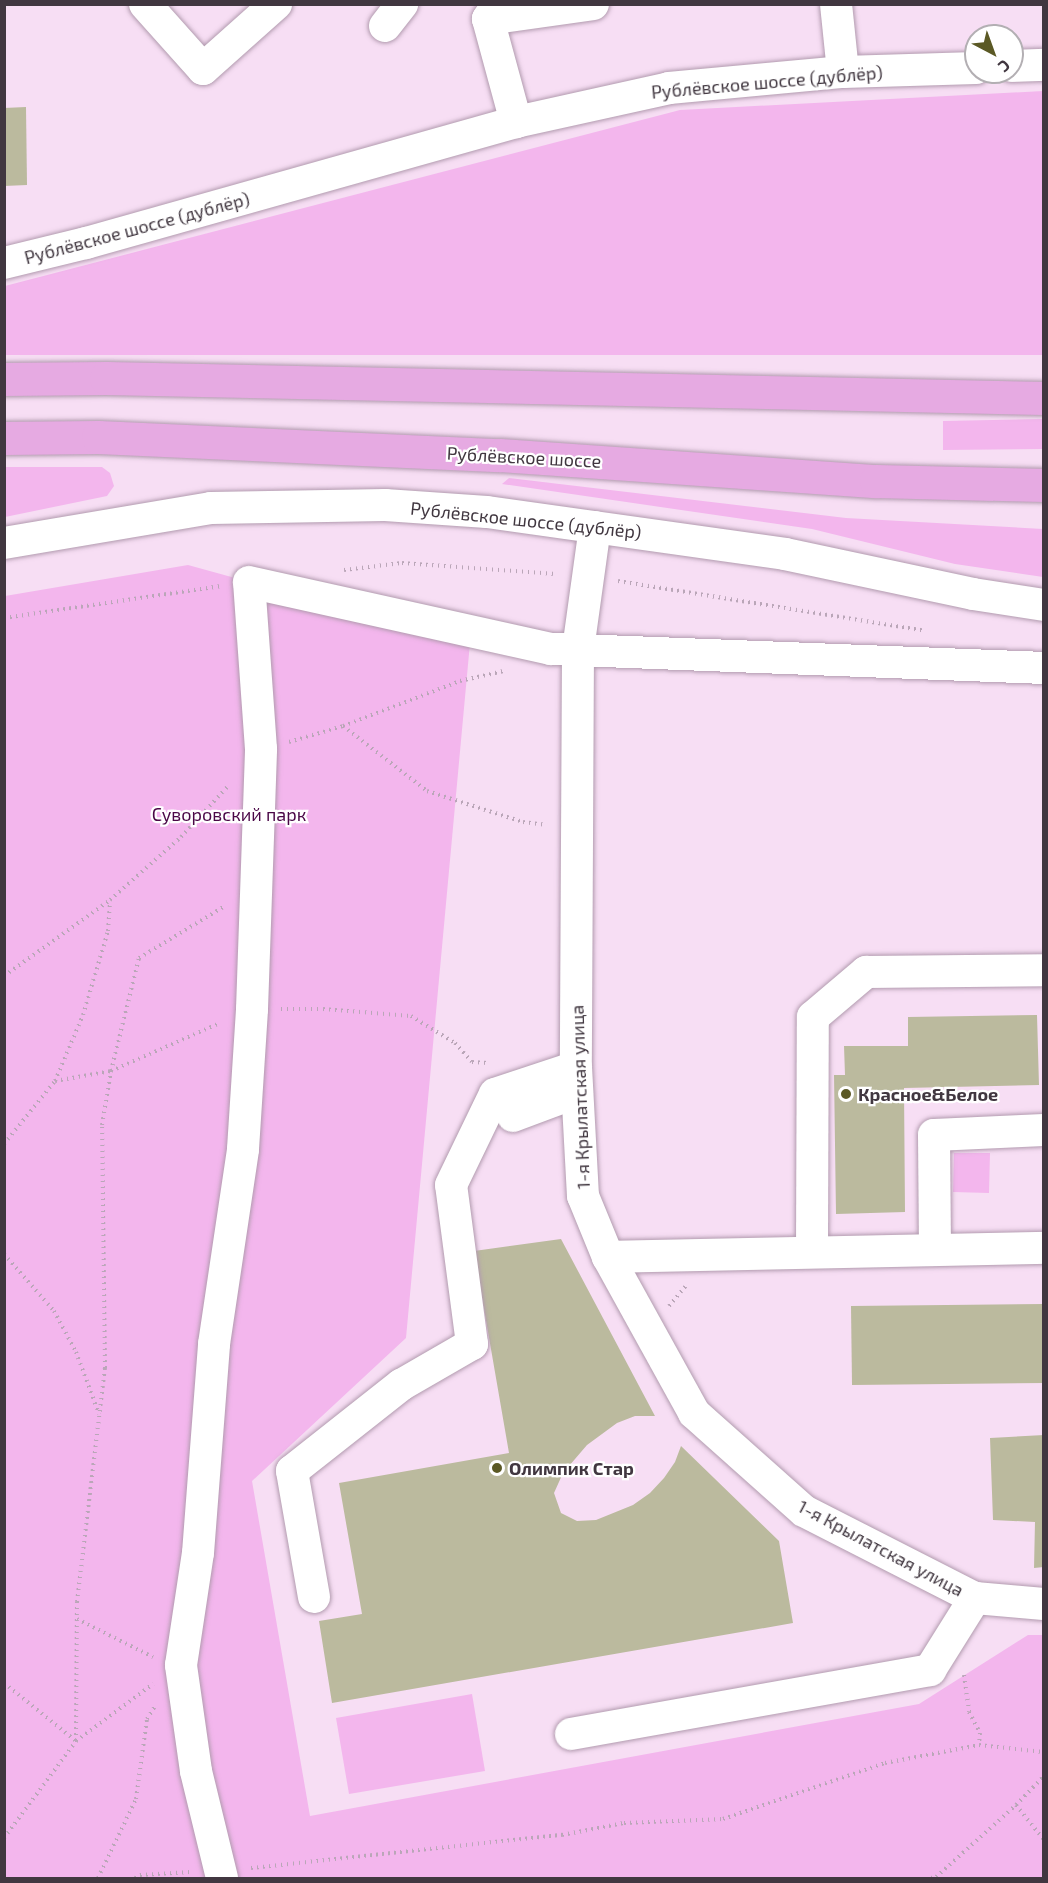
<!DOCTYPE html>
<meta charset="utf-8">
<style>
body{margin:0}
#map{position:relative;width:1048px;height:1883px;overflow:hidden;background:#f7def4;font-family:"Exo 2",sans-serif}
div>[style]{position:absolute}
[style*='--x']{left:calc(var(--x)*1px);top:calc(var(--y)*1px);width:calc(var(--w)*1px);rotate:calc(var(--a)*1deg)}
.green>*{inset:0;background:#f3b6ed}
.building>*{inset:0;background:#bbba9e}
.path>*{height:4px;margin-top:-2px;transform-origin:0;background:repeating-linear-gradient(90deg,#baa6b8 0 1.5px,transparent 0 6px)}
.roads{filter:drop-shadow(0 0 2px #b29baf) drop-shadow(0 0 2px #b29baf)}
.minor>*{height:32px;margin:-16px;padding:0 16px;transform-origin:16px;border-radius:16px;background:#fff}
.major>*{height:33px;margin:-16.5px;padding:0 16.5px;transform-origin:16.5px;border-radius:16.5px;background:#e6aae2}
.dots>*{width:16px;height:16px;translate:-50% -50%;box-sizing:border-box;border:3px solid #fff;border-radius:50%}
span{translate:-50% -50%;white-space:nowrap;text-align:center;line-height:1.15;-webkit-text-stroke:4.5px #fff;paint-order:stroke}
.street-label{font-size:18px;color:#413740}
.park-label{font-size:18px;color:#4a0747}
.poi-label{font-size:18px;color:#413740;font-weight:700}
.left{translate:0 -50%;text-align:left}
.frame{position:absolute;inset:0;border:6px solid #413740;pointer-events:none}
.north{position:absolute;left:964px;top:24px;width:60px;height:60px;box-sizing:border-box;background:#fff;border:2px solid #b3afb3;border-radius:50%;rotate:139deg;font-size:16px;font-weight:700;line-height:24px;text-align:center;color:#413740}
.north::after{content:'';display:block;margin:auto;width:21px;height:27px;background:#5b5925;clip-path:polygon(50% 0,100% 100%,50% 72%,0 100%)}
</style>
<div id="map">
<div class="green">
<div style="clip-path:polygon(1043px 91px,1043px 355px,5px 355px,5px 286px,680px 110px)"></div>
<div style="clip-path:polygon(1043px 419px,1043px 449px,943px 450px,943px 421px)"></div>
<div style="clip-path:polygon(4px 467px,102px 467px,110px 473px,114px 486px,107px 496px,5px 517px)"></div>
<div style="clip-path:polygon(509px 478px,846px 518px,1043px 529px,1043px 577px,955px 564px,812px 529px,502px 484px)"></div>
<div style="clip-path:polygon(188px 565px,470px 643px,406px 1338px,252px 1481px,310px 1816px,919px 1704px,1028px 1635px,1043px 1635px,1043px 1878px,5px 1878px,5px 596px)"></div>
<div style="clip-path:polygon(954px 1153px,990px 1153px,989px 1193px,953px 1192px)"></div>
<div style="clip-path:polygon(472px 1694px,485px 1771px,349px 1794px,336px 1718px)"></div>
</div>
<div class="building">
<div style="clip-path:polygon(26px 107px,27px 185px,4px 186px,4px 108px)"></div>
<div style="clip-path:polygon(1037px 1015px,1039px 1085px,904px 1088px,905px 1212px,836px 1214px,834px 1075px,845px 1075px,844px 1046px,908px 1046px,908px 1017px)"></div>
<div style="clip-path:polygon(561px 1239px,655px 1416px,635px 1416px,617px 1423px,587px 1445px,563px 1473px,554px 1493px,561px 1513px,577px 1521px,596px 1520px,633px 1505px,650px 1493px,664px 1478px,675px 1462px,681px 1446px,779px 1541px,793px 1623px,332px 1703px,319px 1621px,362px 1614px,339px 1483px,509px 1453px,474px 1251px)"></div>
<div style="clip-path:polygon(1044px 1304px,1044px 1383px,852px 1385px,851px 1306px)"></div>
<div style="clip-path:polygon(1044px 1435px,1044px 1567px,1034px 1568px,1035px 1522px,993px 1520px,990px 1438px)"></div>
</div>
<div class="path">
<div style="--x:344;--y:570;--w:58;--a:-6.9"></div>
<div style="--x:402;--y:563;--w:155;--a:4.1"></div>
<div style="--x:618;--y:581;--w:308;--a:9.2"></div>
<div style="--x:4;--y:618;--w:218;--a:-8.4"></div>
<div style="--x:343;--y:726;--w:106;--a:37.7"></div>
<div style="--x:427;--y:791;--w:101;--a:17.9"></div>
<div style="--x:523;--y:822;--w:24;--a:7"></div>
<div style="--x:289;--y:742;--w:56;--a:-16.5"></div>
<div style="--x:343;--y:726;--w:125;--a:-21"></div>
<div style="--x:460;--y:681;--w:45;--a:-12.8"></div>
<div style="--x:4;--y:976;--w:130;--a:-35.6"></div>
<div style="--x:110;--y:900;--w:95;--a:-41.6"></div>
<div style="--x:181;--y:837;--w:71;--a:-47.3"></div>
<div style="--x:281;--y:1009;--w:42;--a:0"></div>
<div style="--x:323;--y:1009;--w:88;--a:4.5"></div>
<div style="--x:411;--y:1016;--w:52;--a:31.5"></div>
<div style="--x:455;--y:1043;--w:25;--a:48"></div>
<div style="--x:472;--y:1062;--w:16;--a:4"></div>
<div style="--x:55;--y:1081;--w:57;--a:-10.1"></div>
<div style="--x:111;--y:1071;--w:119;--a:-23.8"></div>
<div style="--x:4;--y:1144;--w:81;--a:-51"></div>
<div style="--x:55;--y:1081;--w:72;--a:-67"></div>
<div style="--x:83;--y:1015;--w:88;--a:-73.4"></div>
<div style="--x:108;--y:931;--w:30;--a:-86"></div>
<div style="--x:4;--y:1254;--w:76;--a:48.7"></div>
<div style="--x:54;--y:1311;--w:47;--a:61.8"></div>
<div style="--x:76;--y:1352;--w:66;--a:69.6"></div>
<div style="--x:669;--y:1306;--w:26;--a:-50"></div>
<div style="--x:77;--y:1619;--w:85;--a:26.6"></div>
<div style="--x:964;--y:1675;--w:37;--a:82"></div>
<div style="--x:969;--y:1712;--w:24;--a:62"></div>
<div style="--x:980;--y:1733;--w:12;--a:95"></div>
<div style="--x:4;--y:1683;--w:92;--a:38.9"></div>
<div style="--x:76;--y:1741;--w:96;--a:-36.5"></div>
<div style="--x:1016;--y:1805;--w:45;--a:51.3"></div>
<div style="--x:4;--y:1838;--w:121;--a:-53.4"></div>
<div style="--x:76;--y:1741;--w:139;--a:-89.6"></div>
<div style="--x:77;--y:1602;--w:236;--a:-83.2"></div>
<div style="--x:105;--y:1368;--w:243;--a:-90.7"></div>
<div style="--x:102;--y:1125;--w:55;--a:-80.5"></div>
<div style="--x:111;--y:1071;--w:116;--a:-76.1"></div>
<div style="--x:139;--y:958;--w:100;--a:-31.2"></div>
<div style="--x:251;--y:1868;--w:313;--a:-6.1"></div>
<div style="--x:562;--y:1835;--w:63;--a:-11"></div>
<div style="--x:624;--y:1823;--w:99;--a:-2.3"></div>
<div style="--x:723;--y:1819;--w:171;--a:-19.1"></div>
<div style="--x:885;--y:1763;--w:96;--a:-10.8"></div>
<div style="--x:979;--y:1745;--w:65;--a:6.1"></div>
<div style="--x:98;--y:1878;--w:88;--a:-64.3"></div>
<div style="--x:136;--y:1799;--w:81;--a:-82.2"></div>
<div style="--x:147;--y:1719;--w:15;--a:-58"></div>
<div style="--x:135;--y:1878;--w:6;--a:-31"></div>
<div style="--x:140;--y:1875;--w:50;--a:-3.4"></div>
<div style="--x:931;--y:1878;--w:5;--a:-11"></div>
<div style="--x:936;--y:1877;--w:108;--a:-42"></div>
<div style="--x:1016;--y:1805;--w:40;--a:-46"></div>
</div>
<div class="roads">
<div class="minor">
<div style="--x:145;--y:4;--w:87;--a:48.3"></div>
<div style="--x:203;--y:69;--w:98;--a:-41.7"></div>
<div style="--x:498;--y:4;--w:18;--a:124"></div>
<div style="--x:488;--y:19;--w:107;--a:74.8"></div>
<div style="--x:836;--y:4;--w:68;--a:84.1"></div>
<div style="--x:488;--y:19;--w:106;--a:-8.1"></div>
<div style="--x:385;--y:26;--w:28;--a:-52"></div>
<div style="--x:1012;--y:66;--w:32;--a:-2"></div>
<div style="--x:4;--y:263;--w:84;--a:-13.7"></div>
<div style="--x:86;--y:243;--w:447;--a:-15.7"></div>
<div style="--x:516;--y:122;--w:157;--a:-12.5"></div>
<div style="--x:669;--y:88;--w:175;--a:-5.3"></div>
<div style="--x:843;--y:72;--w:133;--a:-1.7"></div>
<div style="--x:595;--y:527;--w:124;--a:97.9"></div>
<div style="--x:578;--y:650;--w:417;--a:90.3"></div>
<div style="--x:576;--y:1067;--w:129;--a:86.9"></div>
<div style="--x:583;--y:1196;--w:66;--a:67.7"></div>
<div style="--x:608;--y:1257;--w:178;--a:61.1"></div>
<div style="--x:694;--y:1413;--w:147;--a:41.7"></div>
<div style="--x:804;--y:1511;--w:192;--a:27"></div>
<div style="--x:975;--y:1598;--w:69;--a:5"></div>
<div style="--x:4;--y:543;--w:210;--a:-9.6"></div>
<div style="--x:211;--y:508;--w:174;--a:-1"></div>
<div style="--x:385;--y:505;--w:102;--a:3.9"></div>
<div style="--x:487;--y:512;--w:301;--a:8"></div>
<div style="--x:785;--y:554;--w:192;--a:12"></div>
<div style="--x:973;--y:594;--w:72;--a:8.8"></div>
<div style="--x:513;--y:1116;--w:68;--a:-20.6"></div>
<div style="--x:935;--y:1250;--w:115;--a:-90.5"></div>
<div style="--x:934;--y:1135;--w:110;--a:-2.6"></div>
<div style="--x:812;--y:1251;--w:234;--a:-89.8"></div>
<div style="--x:813;--y:1017;--w:70;--a:-40.3"></div>
<div style="--x:866;--y:972;--w:178;--a:-0.6"></div>
<div style="--x:608;--y:1257;--w:436;--a:-1.2"></div>
<div style="--x:314;--y:1597;--w:128;--a:-99.9"></div>
<div style="--x:292;--y:1471;--w:139;--a:-38.3"></div>
<div style="--x:401;--y:1385;--w:82;--a:-30"></div>
<div style="--x:472;--y:1344;--w:160;--a:-97.5"></div>
<div style="--x:451;--y:1185;--w:101;--a:-64.2"></div>
<div style="--x:495;--y:1094;--w:85;--a:-18.4"></div>
<div style="--x:571;--y:1734;--w:365;--a:-10.1"></div>
<div style="--x:930;--y:1670;--w:85;--a:-58"></div>
<div style="--x:222;--y:1878;--w:110;--a:-103.7"></div>
<div style="--x:196;--y:1771;--w:107;--a:-98.1"></div>
<div style="--x:181;--y:1665;--w:113;--a:-81.4"></div>
<div style="--x:198;--y:1553;--w:210;--a:-85.6"></div>
<div style="--x:214;--y:1344;--w:197;--a:-81.5"></div>
<div style="--x:243;--y:1149;--w:140;--a:-86.3"></div>
<div style="--x:252;--y:1009;--w:260;--a:-88"></div>
<div style="--x:261;--y:749;--w:167;--a:-94.1"></div>
<div style="--x:249;--y:582;--w:309;--a:12.5"></div>
<div style="--x:551;--y:649;--w:493;--a:2.2"></div>
</div>
<div class="major">
<div style="--x:4;--y:379;--w:102;--a:-0.6"></div>
<div style="--x:106;--y:378;--w:938;--a:1.22"></div>
<div style="--x:4;--y:438;--w:94;--a:-0.6"></div>
<div style="--x:98;--y:437;--w:402;--a:2.6"></div>
<div style="--x:500;--y:455;--w:377;--a:4"></div>
<div style="--x:876;--y:481;--w:168;--a:1.4"></div>
</div>
</div>
<div class="dots">
<div style="left:846px;top:1094px;background:#5b5925"></div>
<div style="left:497px;top:1468px;background:#5b5925"></div>
</div>
<div class="street-label">
<span style="left:767px;top:82px;rotate:-5deg">Рублёвское шоссе (дублёр)</span>
<span style="left:137px;top:228px;rotate:-15deg">Рублёвское шоссе (дублёр)</span>
<span style="left:524px;top:457px;rotate:3deg">Рублёвское шоссе</span>
<span style="left:526px;top:520px;rotate:6deg">Рублёвское шоссе (дублёр)</span>
<span style="left:580px;top:1097px;rotate:-92deg">1-я Крылатская улица</span>
<span style="left:881px;top:1548px;rotate:28deg">1-я Крылатская улица</span>
</div>
<div class="park-label">
<span style="left:229px;top:814px">Суворовский парк</span>
</div>
<div class="poi-label">
<span class="left" style="left:858px;top:1094px">Красное&amp;Белое</span>
<span class="left" style="left:509px;top:1468px">Олимпик Стар</span>
</div>
<div class="frame"></div>
<div class="north">С</div>
</div>
